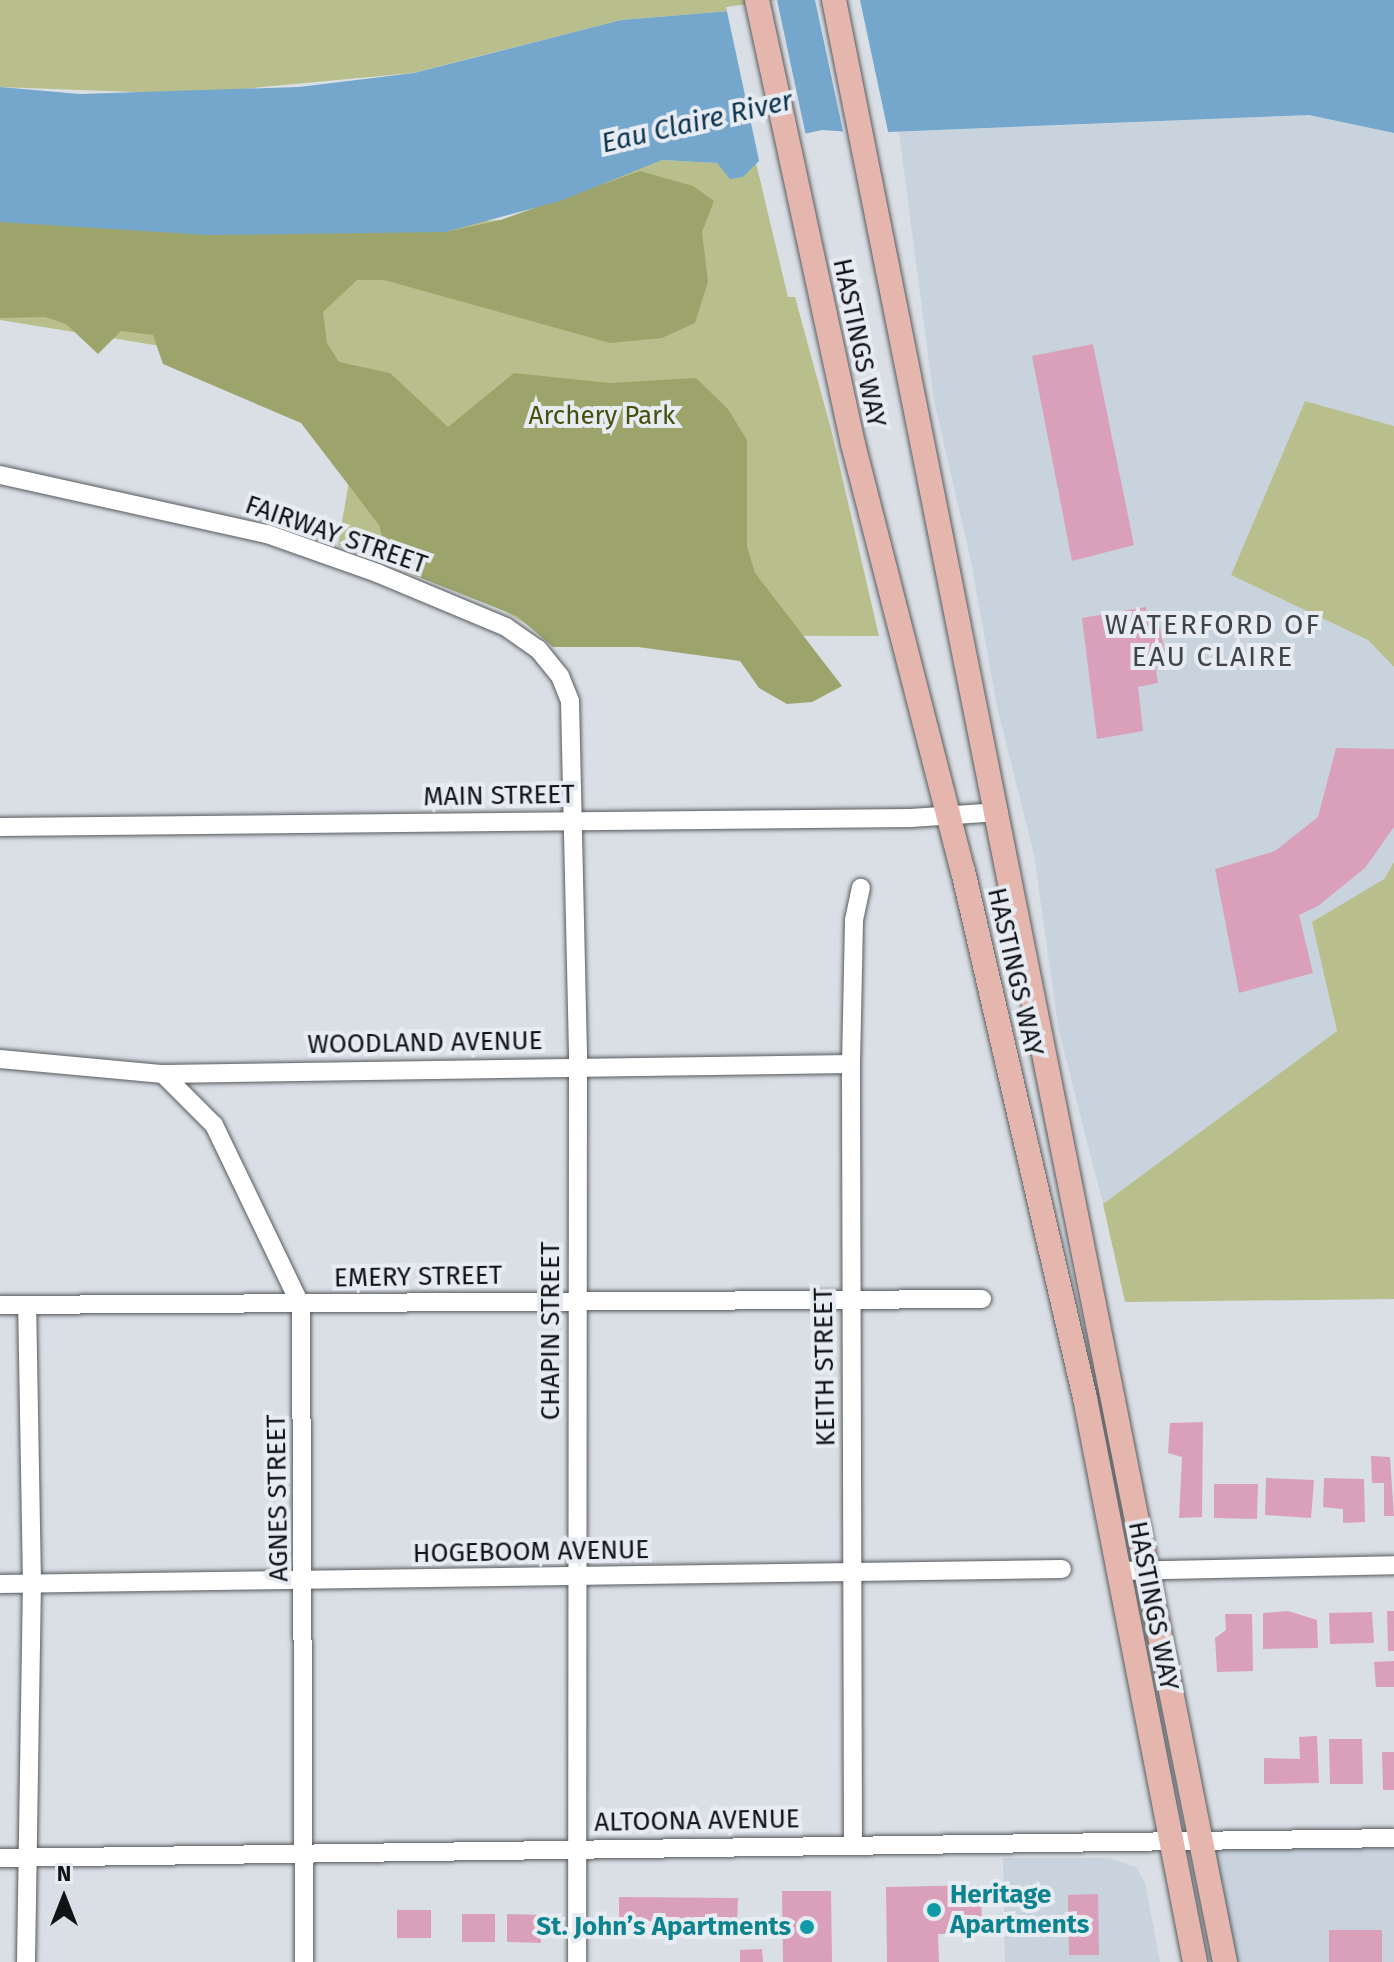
<!DOCTYPE html>
<meta charset="utf-8">
<style>
body{margin:0}
#map{position:relative;width:1394px;height:1962px;overflow:hidden;background:#dadfe5;font-family:"Fira Sans",sans-serif}
div>[style]{position:absolute}
[style*='--x']{left:calc(var(--x)*1px);top:calc(var(--y)*1px);width:calc(var(--w)*1px);rotate:calc(var(--a)*1deg)}
.built>*{inset:0;background:#c8d3de}
.green>*{inset:0;background:#b8bf8c}
.forest>*{inset:0;background:#9ca46c}
.water>*{inset:0;background:#75a6cc}
.pier>*{inset:0;background:#dadfe5}
.building>*{inset:0;background:#daa0ba}
.roads{filter:drop-shadow(0 0 2px #565b5f) drop-shadow(0 0 2px #565b5f)}
.minor>*{height:18px;margin:-9px;padding:0 9px;transform-origin:9px;border-radius:9px;background:#fff}
.major>*{height:24px;margin:-12px;padding:0 12px;transform-origin:12px;border-radius:12px;background:#e5b6ad}
.dots>*{width:22px;height:22px;translate:-50% -50%;box-sizing:border-box;border:4px solid #e7ecf2;border-radius:50%}
span{translate:-50% -50%;white-space:nowrap;text-align:center;line-height:1.15;-webkit-text-stroke:8px #e7ecf2;paint-order:stroke}
.street-label{font-size:26px;color:#111315}
.park-label{font-size:26px;color:#484e0b}
.culture-label{font-size:26px;color:#0d838f;font-weight:700}
.left{translate:0 -50%;text-align:left}
.right{translate:-100% -50%;text-align:right}
.water-label{font-size:28px;color:#0d344f;font-style:italic}
.neighbourhood-label{font-size:28px;color:#404449;letter-spacing:2px}
.north{position:absolute;left:24px;top:1858px;width:80px;height:80px;-webkit-text-stroke:6px #e7ecf2;paint-order:stroke;rotate:0deg;font-size:22px;font-weight:700;line-height:32px;text-align:center;color:#111315}
.north::after{content:'';display:block;margin:auto;width:28px;height:36px;background:#111315;clip-path:polygon(50% 0,100% 100%,50% 72%,0 100%)}
</style>
<div id="map">
<div class="built">
<div style="clip-path:polygon(1309px 115px,1394px 133px,1394px 426px,1305px 401px,1231px 575px,1368px 640px,1394px 667px,1394px 862px,1384px 879px,1312px 922px,1337px 1031px,1103px 1204px,1059px 1032px,1034px 855px,997px 707px,971px 561px,934px 401px,899px 132px)"></div>
<div style="clip-path:polygon(1394px 1838px,1394px 1962px,1225px 1962px,1201px 1841px)"></div>
<div style="clip-path:polygon(1003px 1858px,1109px 1858px,1136px 1867px,1145px 1883px,1160px 1962px,1005px 1962px)"></div>
</div>
<div class="green">
<div style="clip-path:polygon(0 0,779px 0,742px 10px,621px 20px,413px 73px,188px 94px,0 87px)"></div>
<div style="clip-path:polygon(662px 160px,717px 163px,743px 177px,756px 163px,788px 297px,795px 297px,831px 429px,879px 636px,544px 635px,500px 608px,338px 545px,361px 412px,334px 374px,0 320px,0 222px,340px 230px,501px 220px)"></div>
<div style="clip-path:polygon(1305px 401px,1394px 426px,1394px 667px,1368px 640px,1231px 575px)"></div>
<div style="clip-path:polygon(1394px 862px,1394px 1299px,1125px 1302px,1103px 1204px,1337px 1031px,1312px 922px,1384px 879px)"></div>
</div>
<div class="forest">
<div style="clip-path:polygon(640px 171px,693px 186px,714px 201px,702px 232px,708px 282px,695px 323px,662px 338px,610px 343px,384px 280px,357px 280px,323px 312px,327px 343px,339px 362px,390px 373px,448px 427px,514px 373px,610px 383px,696px 378px,728px 409px,747px 440px,747px 547px,755px 573px,842px 686px,812px 702px,787px 704px,759px 688px,740px 661px,638px 647px,553px 647px,517px 616px,391px 566px,379px 525px,301px 423px,163px 364px,153px 335px,121px 331px,98px 354px,66px 324px,45px 317px,0 318px,0 222px,445px 232px,501px 220px)"></div>
</div>
<div class="water">
<div style="clip-path:polygon(779px 0,1394px 0,1394px 133px,1309px 115px,864px 133px,822px 130px,781px 139px,743px 177px,730px 179px,717px 163px,662px 160px,560px 201px,445px 232px,208px 235px,0 222px,0 87px,80px 94px,299px 87px,414px 73px,621px 20px,742px 10px)"></div>
</div>
<div class="pier">
<div style="clip-path:polygon(777px 0,806px 136px,783px 143px,760px 165px,726px 7px)"></div>
<div style="clip-path:polygon(815px 0,860px 0,889px 136px,844px 136px)"></div>
</div>
<div class="building">
<div style="clip-path:polygon(1093px 344px,1134px 545px,1072px 561px,1032px 356px)"></div>
<div style="clip-path:polygon(1146px 607px,1147px 618px,1160px 629px,1165px 652px,1156px 669px,1158px 683px,1138px 687px,1143px 731px,1097px 739px,1082px 618px)"></div>
<div style="clip-path:polygon(1336px 748px,1394px 749px,1394px 827px,1365px 868px,1318px 906px,1299px 915px,1313px 973px,1239px 993px,1215px 869px,1275px 851px,1318px 817px)"></div>
<div style="clip-path:polygon(1203px 1422px,1202px 1517px,1179px 1518px,1182px 1457px,1168px 1453px,1170px 1423px)"></div>
<div style="clip-path:polygon(1371px 1456px,1390px 1457px,1394px 1516px,1384px 1516px,1384px 1483px,1372px 1483px)"></div>
<div style="clip-path:polygon(1266px 1478px,1314px 1480px,1311px 1518px,1265px 1515px)"></div>
<div style="clip-path:polygon(1324px 1478px,1364px 1479px,1365px 1522px,1343px 1523px,1343px 1509px,1323px 1507px)"></div>
<div style="clip-path:polygon(1214px 1484px,1258px 1484px,1257px 1519px,1214px 1518px)"></div>
<div style="clip-path:polygon(1288px 1611px,1317px 1620px,1318px 1648px,1263px 1649px,1263px 1613px)"></div>
<div style="clip-path:polygon(1387px 1611px,1394px 1611px,1394px 1651px,1388px 1651px)"></div>
<div style="clip-path:polygon(1372px 1612px,1374px 1643px,1330px 1644px,1329px 1613px)"></div>
<div style="clip-path:polygon(1225px 1614px,1252px 1614px,1253px 1671px,1217px 1672px,1215px 1638px,1226px 1630px)"></div>
<div style="clip-path:polygon(1394px 1661px,1394px 1687px,1376px 1687px,1374px 1662px)"></div>
<div style="clip-path:polygon(1317px 1736px,1319px 1783px,1264px 1784px,1264px 1758px,1300px 1759px,1299px 1737px)"></div>
<div style="clip-path:polygon(1329px 1739px,1362px 1739px,1363px 1784px,1330px 1784px)"></div>
<div style="clip-path:polygon(1382px 1752px,1394px 1752px,1394px 1790px,1383px 1790px)"></div>
<div style="clip-path:polygon(981px 1885px,982px 1933px,938px 1934px,939px 1962px,887px 1962px,886px 1887px)"></div>
<div style="clip-path:polygon(782px 1891px,831px 1891px,832px 1962px,783px 1962px)"></div>
<div style="clip-path:polygon(1098px 1894px,1099px 1955px,1069px 1955px,1068px 1895px)"></div>
<div style="clip-path:polygon(619px 1897px,738px 1898px,737px 1922px,619px 1921px)"></div>
<div style="clip-path:polygon(397px 1910px,431px 1910px,431px 1938px,397px 1938px)"></div>
<div style="clip-path:polygon(462px 1914px,495px 1914px,495px 1942px,462px 1942px)"></div>
<div style="clip-path:polygon(507px 1914px,541px 1915px,541px 1943px,507px 1942px)"></div>
<div style="clip-path:polygon(1329px 1930px,1382px 1930px,1382px 1962px,1329px 1962px)"></div>
<div style="clip-path:polygon(762px 1949px,763px 1962px,740px 1962px,740px 1950px)"></div>
</div>
<div class="roads">
<div class="minor">
<div style="--x:0;--y:475;--w:273;--a:12.5"></div>
<div style="--x:267;--y:534;--w:117;--a:19.5"></div>
<div style="--x:377;--y:573;--w:140;--a:22.7"></div>
<div style="--x:506;--y:627;--w:39;--a:35"></div>
<div style="--x:538;--y:649;--w:35;--a:51"></div>
<div style="--x:560;--y:676;--w:27;--a:68"></div>
<div style="--x:570;--y:701;--w:366;--a:88.7"></div>
<div style="--x:578;--y:1067;--w:895;--a:90.06"></div>
<div style="--x:0;--y:827;--w:911;--a:-0.57"></div>
<div style="--x:911;--y:818;--w:88;--a:-3.9"></div>
<div style="--x:0;--y:1059;--w:164;--a:5.3"></div>
<div style="--x:163;--y:1074;--w:688;--a:-0.83"></div>
<div style="--x:163;--y:1074;--w:72;--a:45"></div>
<div style="--x:214;--y:1125;--w:201;--a:64.3"></div>
<div style="--x:301;--y:1306;--w:656;--a:89.74"></div>
<div style="--x:0;--y:1305;--w:982;--a:-0.35"></div>
<div style="--x:1118;--y:1571;--w:276;--a:-1.2"></div>
<div style="--x:0;--y:1584;--w:1062;--a:-0.81"></div>
<div style="--x:853;--y:1845;--w:781;--a:-90.15"></div>
<div style="--x:851;--y:1064;--w:144;--a:-88.8"></div>
<div style="--x:854;--y:920;--w:33;--a:-78"></div>
<div style="--x:0;--y:1858;--w:1394;--a:-0.82"></div>
<div style="--x:26;--y:1962;--w:378;--a:-89.1"></div>
<div style="--x:32;--y:1584;--w:279;--a:-91"></div>
</div>
<div class="major">
<div style="--x:757;--y:0;--w:454;--a:77.8"></div>
<div style="--x:853;--y:444;--w:441;--a:75.6"></div>
<div style="--x:963;--y:871;--w:541;--a:76.97"></div>
<div style="--x:1085;--y:1398;--w:575;--a:78.96"></div>
<div style="--x:834;--y:0;--w:2001;--a:78.73"></div>
</div>
</div>
<div class="dots">
<div style="left:934px;top:1910px;background:#0f9aa8"></div>
<div style="left:807px;top:1927px;background:#0f9aa8"></div>
</div>
<div class="street-label">
<span style="left:859px;top:343px;rotate:78deg">HASTINGS WAY</span>
<span style="left:336px;top:535px;rotate:19deg">FAIRWAY STREET</span>
<span style="left:499px;top:796px;rotate:-1deg">MAIN STREET</span>
<span style="left:1015px;top:972px;rotate:77deg">HASTINGS WAY</span>
<span style="left:425px;top:1043px;rotate:-1deg">WOODLAND AVENUE</span>
<span style="left:418px;top:1277px;rotate:-1deg">EMERY STREET</span>
<span style="left:551px;top:1331px;rotate:-90deg">CHAPIN STREET</span>
<span style="left:825px;top:1367px;rotate:-91deg">KEITH STREET</span>
<span style="left:278px;top:1498px;rotate:-91deg">AGNES STREET</span>
<span style="left:531px;top:1552px;rotate:-1deg">HOGEBOOM AVENUE</span>
<span style="left:1153px;top:1606px;rotate:79deg">HASTINGS WAY</span>
<span style="left:697px;top:1821px;rotate:-1deg">ALTOONA AVENUE</span>
</div>
<div class="park-label">
<span style="left:602px;top:416px">Archery Park</span>
</div>
<div class="culture-label">
<span class="left" style="left:950px;top:1910px">Heritage<br>Apartments</span>
<span class="right" style="left:791px;top:1927px">St. John’s Apartments</span>
</div>
<div class="water-label">
<span style="left:697px;top:122px;rotate:-13deg">Eau Claire River</span>
</div>
<div class="neighbourhood-label">
<span style="left:1213px;top:641px">WATERFORD OF<br>EAU CLAIRE</span>
</div>
<div class="north">N</div>
</div>
